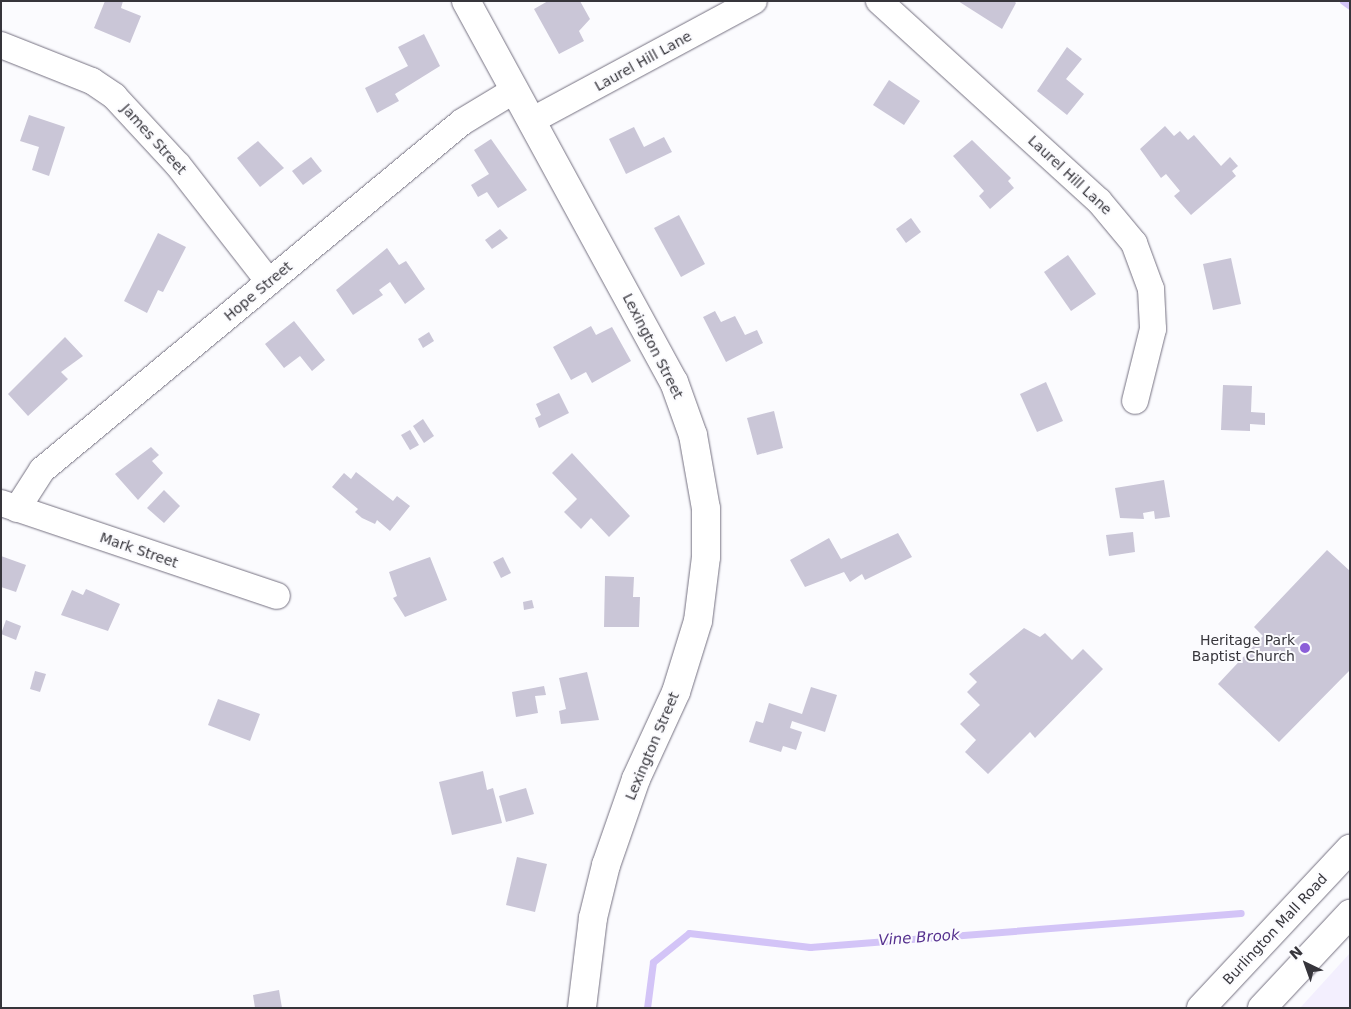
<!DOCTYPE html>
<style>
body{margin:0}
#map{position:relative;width:1351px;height:1009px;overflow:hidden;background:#fbfbfe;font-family:"DejaVu Sans",sans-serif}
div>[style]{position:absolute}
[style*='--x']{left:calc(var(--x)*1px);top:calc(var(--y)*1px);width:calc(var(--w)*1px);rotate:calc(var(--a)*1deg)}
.built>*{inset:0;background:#f3effe}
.stream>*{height:7px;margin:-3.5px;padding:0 3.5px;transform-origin:3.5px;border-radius:3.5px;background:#d3c4f7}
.building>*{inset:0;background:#cac6d7}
.roads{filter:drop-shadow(0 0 1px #757181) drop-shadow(0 0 1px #757181)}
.street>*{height:26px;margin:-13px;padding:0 13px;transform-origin:13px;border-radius:13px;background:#fff}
.secondary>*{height:28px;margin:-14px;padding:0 14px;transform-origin:14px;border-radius:14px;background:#fff}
.dots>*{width:14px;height:14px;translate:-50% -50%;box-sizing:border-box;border:2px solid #fbfbfe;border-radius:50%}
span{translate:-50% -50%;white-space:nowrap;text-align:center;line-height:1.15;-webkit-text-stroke:4px #fbfbfe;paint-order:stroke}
.street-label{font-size:14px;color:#36353b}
.poi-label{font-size:14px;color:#36353b}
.right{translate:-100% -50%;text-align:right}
.water-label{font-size:15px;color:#55308e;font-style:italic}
.frame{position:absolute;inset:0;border:2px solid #36353b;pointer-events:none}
.north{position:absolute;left:1281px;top:939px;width:50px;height:50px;-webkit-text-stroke:4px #fbfbfe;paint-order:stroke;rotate:318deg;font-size:14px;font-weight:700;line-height:20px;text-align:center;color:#36353b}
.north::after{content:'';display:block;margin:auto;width:18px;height:22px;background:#36353b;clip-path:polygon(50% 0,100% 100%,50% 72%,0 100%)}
</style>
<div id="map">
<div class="built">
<div style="clip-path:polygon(1350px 953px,1350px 1008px,1300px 1008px)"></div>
</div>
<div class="stream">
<div style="--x:1343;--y:1;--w:9;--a:36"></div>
<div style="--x:647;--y:1008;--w:46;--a:-82.6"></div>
<div style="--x:653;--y:962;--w:46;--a:-38.9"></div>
<div style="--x:689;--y:933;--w:122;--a:6.6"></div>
<div style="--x:810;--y:947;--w:432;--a:-4.5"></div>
</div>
<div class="building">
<div style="clip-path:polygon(105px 1px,123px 1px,121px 8px,141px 16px,130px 43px,94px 28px)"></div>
<div style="clip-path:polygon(548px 1px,580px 1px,590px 19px,579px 31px,584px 41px,559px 54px,534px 9px)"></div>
<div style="clip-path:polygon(958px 1px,1014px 1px,1016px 3px,1002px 29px)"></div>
<div style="clip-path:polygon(424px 34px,440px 66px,395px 94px,399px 101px,377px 113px,365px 88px,408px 66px,398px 47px)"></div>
<div style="clip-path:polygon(1067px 47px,1082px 59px,1066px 79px,1084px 94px,1067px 115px,1037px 91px)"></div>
<div style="clip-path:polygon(889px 80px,920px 101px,904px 125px,873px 105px)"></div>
<div style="clip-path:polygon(29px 115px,65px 127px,49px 176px,32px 170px,39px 147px,20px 141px)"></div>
<div style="clip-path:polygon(1165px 126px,1174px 136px,1180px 131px,1188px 140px,1194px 135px,1221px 166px,1230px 157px,1238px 166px,1232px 171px,1236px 176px,1191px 215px,1174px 196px,1180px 191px,1166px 174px,1161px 178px,1140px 149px)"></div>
<div style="clip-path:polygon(634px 127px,644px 147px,664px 137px,672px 152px,626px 174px,609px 139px)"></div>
<div style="clip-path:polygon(491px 139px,527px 190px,498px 208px,487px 192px,478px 197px,471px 185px,489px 174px,474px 150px)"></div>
<div style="clip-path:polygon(972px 140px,1011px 178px,1008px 181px,1014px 188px,990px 209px,979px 196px,984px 191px,953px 156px)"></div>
<div style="clip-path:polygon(258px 141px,284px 168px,260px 187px,237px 158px)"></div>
<div style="clip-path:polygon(311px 157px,322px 171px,303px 185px,292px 171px)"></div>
<div style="clip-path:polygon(679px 215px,705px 264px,681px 277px,654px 228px)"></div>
<div style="clip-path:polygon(911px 218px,921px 232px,906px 243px,896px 229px)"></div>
<div style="clip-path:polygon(500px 229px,508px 238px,492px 249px,485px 240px)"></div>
<div style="clip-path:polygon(158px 233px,186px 247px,163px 292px,158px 290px,147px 313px,124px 301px)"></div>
<div style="clip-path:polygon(387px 248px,399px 265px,406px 261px,425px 289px,405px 304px,390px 282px,379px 290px,383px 295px,353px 315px,336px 290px)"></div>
<div style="clip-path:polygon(1068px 255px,1096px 294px,1071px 311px,1044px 272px)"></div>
<div style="clip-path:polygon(1231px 258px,1241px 304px,1213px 310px,1203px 264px)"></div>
<div style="clip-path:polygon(715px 311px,721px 322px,735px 316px,745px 335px,757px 330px,763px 343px,726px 362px,703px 317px)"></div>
<div style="clip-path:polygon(294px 321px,325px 360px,312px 371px,300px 356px,284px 368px,265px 344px)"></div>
<div style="clip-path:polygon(591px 326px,596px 335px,612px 327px,631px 361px,592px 383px,586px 372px,571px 380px,553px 347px)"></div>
<div style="clip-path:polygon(429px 332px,434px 341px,423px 348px,418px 339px)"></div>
<div style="clip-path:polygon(65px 337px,83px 356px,61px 372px,68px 379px,28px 416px,8px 394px)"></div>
<div style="clip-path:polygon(1046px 382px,1063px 421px,1037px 432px,1020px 394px)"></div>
<div style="clip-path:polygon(1223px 385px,1252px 386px,1251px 412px,1265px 413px,1265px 425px,1250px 424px,1250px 431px,1221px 430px)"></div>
<div style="clip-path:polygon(559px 393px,569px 413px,539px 428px,535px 418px,541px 415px,536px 404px)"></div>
<div style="clip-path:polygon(774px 411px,783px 448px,757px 455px,747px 418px)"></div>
<div style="clip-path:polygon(423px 419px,434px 436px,424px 443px,413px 426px)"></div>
<div style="clip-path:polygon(410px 430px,419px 445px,410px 450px,401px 435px)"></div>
<div style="clip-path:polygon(151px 447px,159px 455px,152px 461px,163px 473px,138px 500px,115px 474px)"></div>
<div style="clip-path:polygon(572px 453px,630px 516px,609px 537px,591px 518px,581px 529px,564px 512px,577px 499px,552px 473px)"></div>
<div style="clip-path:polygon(356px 472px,393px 501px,397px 496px,410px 506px,390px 531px,377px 520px,375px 524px,362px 518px,355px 512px,358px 509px,332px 487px,344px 473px,351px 479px)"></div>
<div style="clip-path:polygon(1164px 480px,1170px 517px,1155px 519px,1154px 511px,1143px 513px,1144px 519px,1120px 518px,1115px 488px)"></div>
<div style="clip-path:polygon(164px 490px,180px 506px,164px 523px,147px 508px)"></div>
<div style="clip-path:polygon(1133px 532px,1135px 552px,1109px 556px,1106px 535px)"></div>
<div style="clip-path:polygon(898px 533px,912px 557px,865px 580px,862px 574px,850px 582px,844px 572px,805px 587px,790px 560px,829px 538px,841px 559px)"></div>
<div style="clip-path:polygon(1327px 550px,1350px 571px,1350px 670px,1279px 742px,1218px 684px,1263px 636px,1254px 627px)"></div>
<div style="clip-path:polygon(1px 556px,26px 565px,16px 592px,1px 587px)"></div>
<div style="clip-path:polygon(430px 557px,447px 600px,405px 617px,393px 598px,397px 596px,389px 572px)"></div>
<div style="clip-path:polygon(503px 557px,511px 573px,501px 578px,493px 562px)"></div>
<div style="clip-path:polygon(605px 576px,634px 577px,633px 597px,640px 597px,639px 627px,604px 627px)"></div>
<div style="clip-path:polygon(86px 589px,120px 604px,108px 631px,61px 615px,72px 590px,83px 595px)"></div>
<div style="clip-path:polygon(532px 600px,534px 608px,524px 610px,523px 602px)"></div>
<div style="clip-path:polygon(6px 620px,21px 626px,16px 640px,1px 634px)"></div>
<div style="clip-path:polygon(1024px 628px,1040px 637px,1045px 633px,1072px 660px,1083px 649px,1103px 669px,1035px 738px,1030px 732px,988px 774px,965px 752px,976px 740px,960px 724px,980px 705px,967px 692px,977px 682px,969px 674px)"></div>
<div style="clip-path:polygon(35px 671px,46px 674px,40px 692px,30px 689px)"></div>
<div style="clip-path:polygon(587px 672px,599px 720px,561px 724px,559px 711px,566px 709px,559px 678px)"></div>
<div style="clip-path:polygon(544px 686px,546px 695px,535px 696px,538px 713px,516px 717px,512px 692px)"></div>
<div style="clip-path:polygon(811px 687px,837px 695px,825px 732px,792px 721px,790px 728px,802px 732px,796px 750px,783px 746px,781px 752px,749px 742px,756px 721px,763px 723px,769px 703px,802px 714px)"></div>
<div style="clip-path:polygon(218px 699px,260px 714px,250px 741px,208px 725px)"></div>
<div style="clip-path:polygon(483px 771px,487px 790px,493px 788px,502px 823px,452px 835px,439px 782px)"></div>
<div style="clip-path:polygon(526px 788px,534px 814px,506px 822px,499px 796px)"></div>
<div style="clip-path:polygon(517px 857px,547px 864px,535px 912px,506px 905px)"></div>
<div style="clip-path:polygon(279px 990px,282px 1008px,255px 1008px,253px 995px)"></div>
</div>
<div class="roads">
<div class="street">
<div style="--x:879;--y:1;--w:297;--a:42.3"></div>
<div style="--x:1099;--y:201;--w:55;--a:50.2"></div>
<div style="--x:1134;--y:243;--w:49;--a:69.7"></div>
<div style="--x:1151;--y:289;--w:40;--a:87.1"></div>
<div style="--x:1153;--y:329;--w:74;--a:104"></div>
<div style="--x:1;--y:45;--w:98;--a:21.6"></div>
<div style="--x:92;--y:81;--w:27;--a:34"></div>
<div style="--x:114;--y:96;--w:94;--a:47.2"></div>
<div style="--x:178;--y:165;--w:148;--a:52.1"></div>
<div style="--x:531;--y:121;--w:253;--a:-28.3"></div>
<div style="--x:1;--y:503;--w:291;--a:18.6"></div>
<div style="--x:17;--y:509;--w:46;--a:-57.3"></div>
<div style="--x:42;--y:470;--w:545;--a:-39.64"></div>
<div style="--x:462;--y:122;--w:62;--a:-31.1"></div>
</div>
<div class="secondary">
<div style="--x:466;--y:1;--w:434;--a:61.4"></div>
<div style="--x:674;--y:382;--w:56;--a:70.3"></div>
<div style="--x:693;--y:435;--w:75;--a:80"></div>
<div style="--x:706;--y:509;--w:48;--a:90"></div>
<div style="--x:706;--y:557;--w:64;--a:97.1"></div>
<div style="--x:698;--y:621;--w:74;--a:107.2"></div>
<div style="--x:676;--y:692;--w:96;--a:114.7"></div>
<div style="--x:636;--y:779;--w:91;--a:109.2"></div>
<div style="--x:606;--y:865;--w:55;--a:103.8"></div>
<div style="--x:593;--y:918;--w:91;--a:97"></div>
<div style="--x:1201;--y:1008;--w:218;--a:-46.9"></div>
<div style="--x:1262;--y:1008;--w:129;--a:-46.9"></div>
</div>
</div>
<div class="dots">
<div style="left:1305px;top:648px;background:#8b5ed8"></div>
</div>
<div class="street-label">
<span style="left:643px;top:61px;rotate:-29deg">Laurel Hill Lane</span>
<span style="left:154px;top:139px;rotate:48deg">James Street</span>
<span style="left:1070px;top:175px;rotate:43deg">Laurel Hill Lane</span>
<span style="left:258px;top:291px;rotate:-40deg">Hope Street</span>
<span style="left:653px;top:346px;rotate:63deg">Lexington Street</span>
<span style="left:139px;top:550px;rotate:19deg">Mark Street</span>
<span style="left:652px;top:746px;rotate:-67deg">Lexington Street</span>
<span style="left:1275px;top:929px;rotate:-47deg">Burlington Mall Road</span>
</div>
<div class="poi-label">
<span class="right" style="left:1295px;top:648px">Heritage Park<br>Baptist Church</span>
</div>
<div class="water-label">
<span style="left:919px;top:938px;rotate:-4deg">Vine Brook</span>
</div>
<div class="frame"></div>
<div class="north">N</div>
</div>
